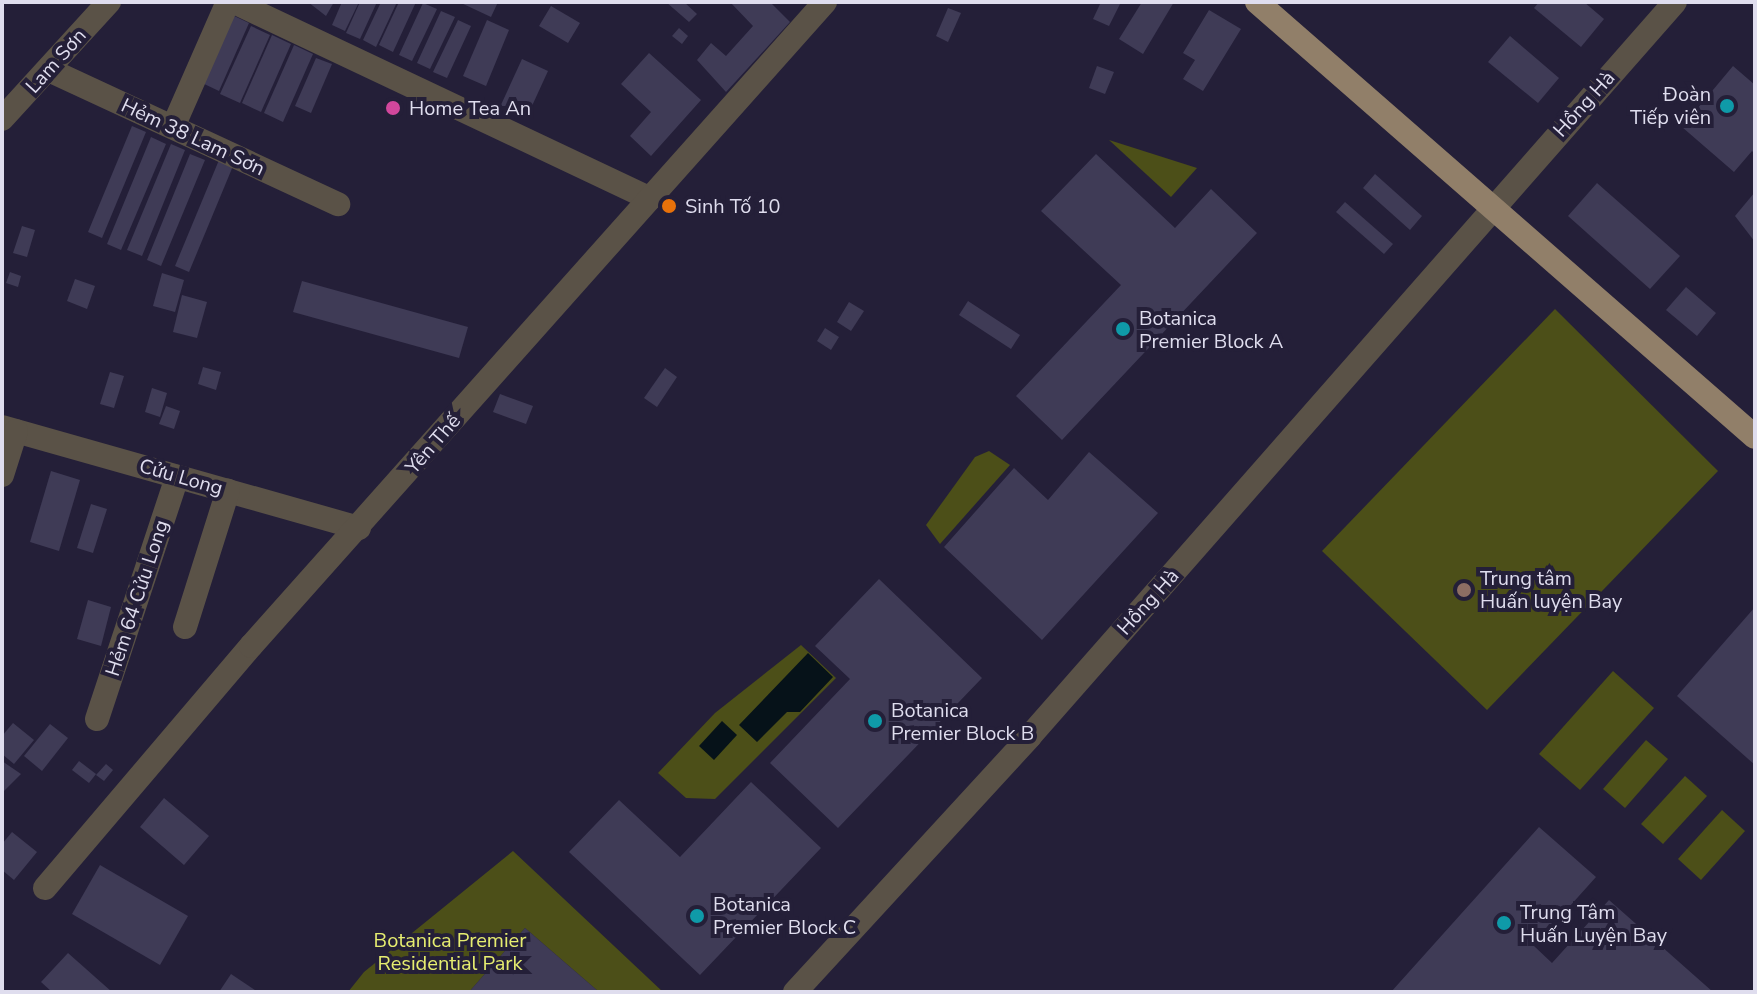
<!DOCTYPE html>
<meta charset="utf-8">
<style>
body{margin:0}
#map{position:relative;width:1757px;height:994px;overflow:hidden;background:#241f38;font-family:"Nunito Sans",sans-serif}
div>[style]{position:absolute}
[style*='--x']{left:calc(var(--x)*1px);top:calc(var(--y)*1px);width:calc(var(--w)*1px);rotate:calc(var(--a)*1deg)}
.green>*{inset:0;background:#4c4f18}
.water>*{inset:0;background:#061219}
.building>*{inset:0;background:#3f3b56}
.minor>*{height:24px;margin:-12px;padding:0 12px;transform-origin:12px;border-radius:12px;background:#5a5247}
.tertiary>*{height:24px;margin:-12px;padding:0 12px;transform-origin:12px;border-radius:12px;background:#5a5247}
.primary>*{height:24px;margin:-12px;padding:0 12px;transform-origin:12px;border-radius:12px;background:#917f69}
.dots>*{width:22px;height:22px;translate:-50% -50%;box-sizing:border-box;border:4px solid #241f38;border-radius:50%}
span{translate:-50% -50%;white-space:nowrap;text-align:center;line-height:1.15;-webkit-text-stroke:8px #241f38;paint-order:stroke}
.street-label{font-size:20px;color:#dfddee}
.poi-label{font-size:20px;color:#dfddee}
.right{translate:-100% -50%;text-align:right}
.left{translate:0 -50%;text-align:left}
.park-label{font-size:20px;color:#e6ed70}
.frame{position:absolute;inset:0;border:4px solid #dfddee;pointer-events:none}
</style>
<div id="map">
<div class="green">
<div style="clip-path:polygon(1109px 140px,1197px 168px,1171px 197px)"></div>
<div style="clip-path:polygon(1555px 309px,1718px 471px,1487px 710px,1322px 551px)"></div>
<div style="clip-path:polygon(989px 451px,1010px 465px,940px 544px,926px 525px,975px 457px)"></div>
<div style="clip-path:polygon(801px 645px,836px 678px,715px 799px,686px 798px,658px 773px,715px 713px)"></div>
<div style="clip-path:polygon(1613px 671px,1654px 708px,1580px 790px,1539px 754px)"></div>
<div style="clip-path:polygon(1646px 740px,1668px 759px,1625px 808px,1603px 789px)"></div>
<div style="clip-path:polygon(1685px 776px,1707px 796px,1663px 844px,1641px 824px)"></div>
<div style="clip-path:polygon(1722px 810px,1745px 831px,1701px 880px,1678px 859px)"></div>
<div style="clip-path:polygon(513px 851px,663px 992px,599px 992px,525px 928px,469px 992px,348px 992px,364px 972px)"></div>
</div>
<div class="water">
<div style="clip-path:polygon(808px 653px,833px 677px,800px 712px,787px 712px,757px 742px,739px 725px)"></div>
<div style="clip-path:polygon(722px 721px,737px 735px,714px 760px,699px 746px)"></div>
</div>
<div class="building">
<div style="clip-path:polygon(308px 2px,334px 2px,326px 16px)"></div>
<div style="clip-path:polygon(342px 2px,359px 2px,345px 31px,332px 25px)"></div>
<div style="clip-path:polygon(360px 2px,377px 2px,360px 39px,346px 33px)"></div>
<div style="clip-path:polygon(381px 2px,397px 2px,376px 47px,363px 40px)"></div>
<div style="clip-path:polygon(399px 2px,416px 2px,393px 52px,379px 45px)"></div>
<div style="clip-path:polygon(459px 2px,498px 2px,491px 17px)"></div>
<div style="clip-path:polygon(666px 2px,684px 2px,697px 14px,689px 22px)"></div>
<div style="clip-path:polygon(730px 2px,770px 2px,790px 22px,726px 92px,697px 60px,711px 43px,726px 56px,753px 26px)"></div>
<div style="clip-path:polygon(1101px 2px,1121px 2px,1109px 26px,1093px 19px)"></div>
<div style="clip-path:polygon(1142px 2px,1174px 2px,1143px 54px,1119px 39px)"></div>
<div style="clip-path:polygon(1539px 2px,1584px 2px,1604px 19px,1581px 47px,1534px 8px)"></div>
<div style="clip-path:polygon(423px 3px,437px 9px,412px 61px,399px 55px)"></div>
<div style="clip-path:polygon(551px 6px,580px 23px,568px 43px,539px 26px)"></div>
<div style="clip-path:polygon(948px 8px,961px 13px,948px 42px,936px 36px)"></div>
<div style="clip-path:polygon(1209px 10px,1241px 29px,1203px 91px,1183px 79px,1195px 60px,1183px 53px)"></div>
<div style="clip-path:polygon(441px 11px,455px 17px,430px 69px,417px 63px)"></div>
<div style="clip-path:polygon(230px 14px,249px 23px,219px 91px,200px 82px)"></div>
<div style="clip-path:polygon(458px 20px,471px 26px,447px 78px,433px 72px)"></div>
<div style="clip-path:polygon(487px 20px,509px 30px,486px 86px,463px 76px)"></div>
<div style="clip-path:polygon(251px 26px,270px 35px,240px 103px,220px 94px)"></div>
<div style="clip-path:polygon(679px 28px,688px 36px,682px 44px,672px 36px)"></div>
<div style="clip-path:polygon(272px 35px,291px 44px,261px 112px,242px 103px)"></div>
<div style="clip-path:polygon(1510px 36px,1559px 78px,1538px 103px,1488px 62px)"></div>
<div style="clip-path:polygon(294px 45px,313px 54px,283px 122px,264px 113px)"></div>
<div style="clip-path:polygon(649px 53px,701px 100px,651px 156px,630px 136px,651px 112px,621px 84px)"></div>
<div style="clip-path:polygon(316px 58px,332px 64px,311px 113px,295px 106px)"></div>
<div style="clip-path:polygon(522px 59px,548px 71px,526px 119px,500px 107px)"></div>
<div style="clip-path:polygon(1097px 66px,1114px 72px,1105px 94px,1089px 88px)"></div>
<div style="clip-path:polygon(1733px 66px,1755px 85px,1755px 154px,1752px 151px,1734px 172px,1682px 127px)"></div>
<div style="clip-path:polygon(132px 126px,146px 132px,102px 238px,88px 232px)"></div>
<div style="clip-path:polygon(151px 137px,166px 144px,121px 250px,107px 244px)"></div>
<div style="clip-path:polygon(171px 144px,185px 150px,142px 256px,127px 250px)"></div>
<div style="clip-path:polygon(190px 154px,205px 160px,161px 266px,147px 260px)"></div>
<div style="clip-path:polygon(1096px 154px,1175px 228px,1211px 189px,1257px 233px,1062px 440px,1016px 396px,1121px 285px,1041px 211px)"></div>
<div style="clip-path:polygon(219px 160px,233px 166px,189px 272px,175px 266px)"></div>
<div style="clip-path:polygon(1375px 174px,1422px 216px,1410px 230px,1363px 188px)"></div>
<div style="clip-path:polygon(1597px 183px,1680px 256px,1650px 289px,1568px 216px)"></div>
<div style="clip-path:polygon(1755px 192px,1755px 242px,1735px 216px)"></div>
<div style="clip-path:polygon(1345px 202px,1393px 244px,1384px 254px,1336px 212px)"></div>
<div style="clip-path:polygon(22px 226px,35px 230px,27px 257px,13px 253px)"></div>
<div style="clip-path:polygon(10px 272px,21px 276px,18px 287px,6px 283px)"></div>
<div style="clip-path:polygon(162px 273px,184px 280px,175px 312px,153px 306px)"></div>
<div style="clip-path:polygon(75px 279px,95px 286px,87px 309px,67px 301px)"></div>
<div style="clip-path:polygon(302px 281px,468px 327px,459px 358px,293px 312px)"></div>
<div style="clip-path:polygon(1686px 287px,1716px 313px,1697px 336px,1666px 310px)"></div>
<div style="clip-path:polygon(182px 295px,207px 302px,197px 338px,173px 332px)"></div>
<div style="clip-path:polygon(968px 301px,1020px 335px,1011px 349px,959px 315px)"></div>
<div style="clip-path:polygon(849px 302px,864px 311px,851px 331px,837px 322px)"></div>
<div style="clip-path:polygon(825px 328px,839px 337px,831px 350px,817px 341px)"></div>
<div style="clip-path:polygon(203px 367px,221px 372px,216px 390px,198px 384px)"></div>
<div style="clip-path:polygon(665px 368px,677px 377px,657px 407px,644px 398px)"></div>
<div style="clip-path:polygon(110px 372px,124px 376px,114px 408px,100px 404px)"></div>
<div style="clip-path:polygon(152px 388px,167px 393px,160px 417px,145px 412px)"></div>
<div style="clip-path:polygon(500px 394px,533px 406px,526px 424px,493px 412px)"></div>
<div style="clip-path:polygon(166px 406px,180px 411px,174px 429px,159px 424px)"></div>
<div style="clip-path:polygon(1089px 452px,1158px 513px,1042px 640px,944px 547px,1014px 468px,1048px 500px)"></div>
<div style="clip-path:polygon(51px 471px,80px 480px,59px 551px,30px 542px)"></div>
<div style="clip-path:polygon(91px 504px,107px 509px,93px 553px,77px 548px)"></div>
<div style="clip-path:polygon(879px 579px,982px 678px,838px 828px,770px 763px,850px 679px,815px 646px)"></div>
<div style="clip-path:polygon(88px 600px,111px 607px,101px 646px,77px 639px)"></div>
<div style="clip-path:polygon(1755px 607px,1755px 765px,1677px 696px)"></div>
<div style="clip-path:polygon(13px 723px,34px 740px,14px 764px,2px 754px,2px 736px)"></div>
<div style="clip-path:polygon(50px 724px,68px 738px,42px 771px,24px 756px)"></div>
<div style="clip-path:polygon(2px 761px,21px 774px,2px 793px)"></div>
<div style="clip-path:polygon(79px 761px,96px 774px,89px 783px,72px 770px)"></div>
<div style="clip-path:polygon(106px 764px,113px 770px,104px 781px,96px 775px)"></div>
<div style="clip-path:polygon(751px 782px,821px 848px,700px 975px,569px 852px,619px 800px,680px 857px)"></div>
<div style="clip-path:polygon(164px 798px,209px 836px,184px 865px,140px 827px)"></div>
<div style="clip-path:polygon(1539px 827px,1596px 877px,1534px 946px,1552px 963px,1609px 900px,1713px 992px,1391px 992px)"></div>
<div style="clip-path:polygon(12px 832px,37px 852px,14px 880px,2px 870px,2px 844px)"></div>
<div style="clip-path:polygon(100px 865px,188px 916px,160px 965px,72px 914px)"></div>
<div style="clip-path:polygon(525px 928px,599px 992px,469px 992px)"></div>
<div style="clip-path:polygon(68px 953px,112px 992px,52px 992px,41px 982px)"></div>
<div style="clip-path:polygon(231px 974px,258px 992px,219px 992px)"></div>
</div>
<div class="minor">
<div style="--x:234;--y:2;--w:460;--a:25.3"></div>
<div style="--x:49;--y:70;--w:319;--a:24.9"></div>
<div style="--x:2;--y:119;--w:159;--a:-47.6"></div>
<div style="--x:173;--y:127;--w:137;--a:-66.3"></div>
<div style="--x:2;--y:427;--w:371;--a:15.8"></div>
<div style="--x:2;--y:475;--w:46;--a:-72.3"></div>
<div style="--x:185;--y:627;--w:143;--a:-72.5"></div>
<div style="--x:97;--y:719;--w:255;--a:-71.7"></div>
<div style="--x:45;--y:888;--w:318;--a:-49.6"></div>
<div style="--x:251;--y:646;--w:863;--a:-48.29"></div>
</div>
<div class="tertiary">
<div style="--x:795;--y:992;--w:348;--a:-47.4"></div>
<div style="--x:1030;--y:736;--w:977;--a:-48.69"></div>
</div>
<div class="primary">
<div style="--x:1257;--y:2;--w:661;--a:41.14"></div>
</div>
<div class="dots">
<div style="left:1727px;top:106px;background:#0f9aa8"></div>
<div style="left:393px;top:108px;background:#d1479c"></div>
<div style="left:669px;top:206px;background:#e8710a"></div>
<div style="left:1123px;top:329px;background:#0f9aa8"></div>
<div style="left:1464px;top:590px;background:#8d6e63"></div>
<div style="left:875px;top:721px;background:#0f9aa8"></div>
<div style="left:697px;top:916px;background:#0f9aa8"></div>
<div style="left:1504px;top:923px;background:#0f9aa8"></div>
</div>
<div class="street-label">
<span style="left:56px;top:61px;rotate:-48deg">Lam Sơn</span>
<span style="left:1584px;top:104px;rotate:-48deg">Hồng Hà</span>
<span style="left:193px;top:137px;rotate:25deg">Hẻm 38 Lam Sơn</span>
<span style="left:433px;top:444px;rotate:-49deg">Yên Thế</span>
<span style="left:181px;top:477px;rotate:16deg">Cửu Long</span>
<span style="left:137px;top:598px;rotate:-72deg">Hẻm 64 Cửu Long</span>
<span style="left:1148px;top:602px;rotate:-48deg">Hồng Hà</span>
</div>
<div class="poi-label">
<span class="right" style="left:1711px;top:106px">Đoàn<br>Tiếp viên</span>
<span class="left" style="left:409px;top:108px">Home Tea An</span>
<span class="left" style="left:685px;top:206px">Sinh Tố 10</span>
<span class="left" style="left:1139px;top:330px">Botanica<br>Premier Block A</span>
<span class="left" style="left:1480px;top:590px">Trung tâm<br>Huấn luyện Bay</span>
<span class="left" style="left:891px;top:722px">Botanica<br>Premier Block B</span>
<span class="left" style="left:713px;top:916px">Botanica<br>Premier Block C</span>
<span class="left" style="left:1520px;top:924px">Trung Tâm<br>Huấn Luyện Bay</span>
</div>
<div class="park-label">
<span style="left:450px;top:952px">Botanica Premier<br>Residential Park</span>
</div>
<div class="frame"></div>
</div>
